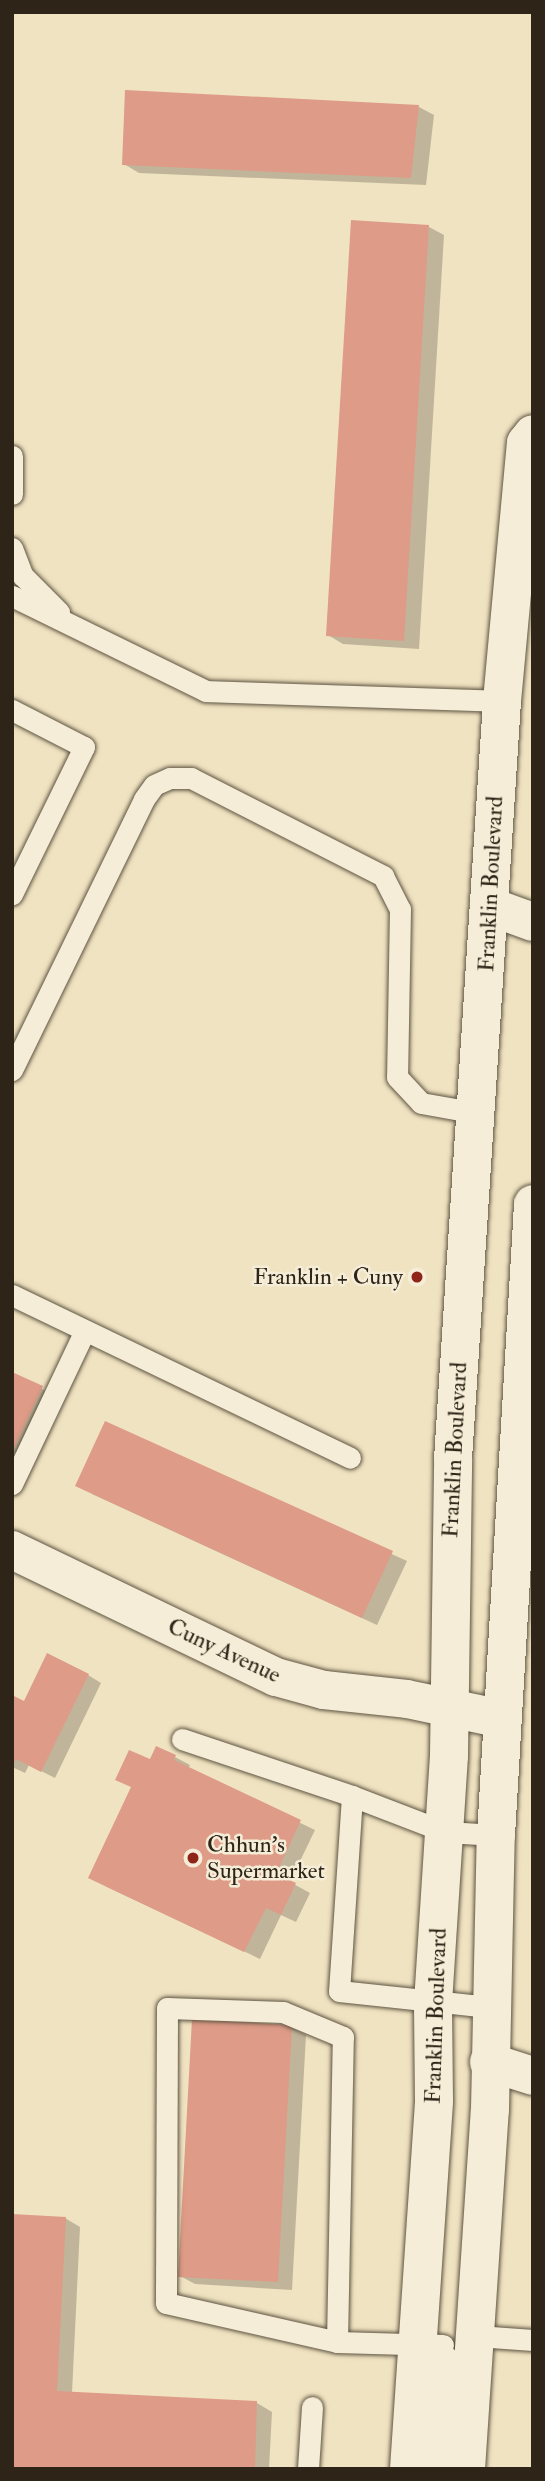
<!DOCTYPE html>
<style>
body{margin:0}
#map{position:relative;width:545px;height:2481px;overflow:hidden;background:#f0e3c1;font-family:"IM FELL Double Pica",serif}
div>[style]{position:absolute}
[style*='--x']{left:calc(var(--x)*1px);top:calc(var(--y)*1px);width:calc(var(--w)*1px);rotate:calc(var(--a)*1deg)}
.shadow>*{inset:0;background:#0003}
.building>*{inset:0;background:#de9b87}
.roads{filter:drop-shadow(0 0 2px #5e5442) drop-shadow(0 0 2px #5e5442)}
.service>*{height:21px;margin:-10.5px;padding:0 10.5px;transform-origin:10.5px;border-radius:10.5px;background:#f5edd7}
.minor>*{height:38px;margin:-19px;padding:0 19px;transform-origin:19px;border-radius:19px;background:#f5edd7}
.secondary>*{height:38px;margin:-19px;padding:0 19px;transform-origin:19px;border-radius:19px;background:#f5edd7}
.dots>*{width:19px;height:19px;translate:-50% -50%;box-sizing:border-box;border:4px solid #f5edd7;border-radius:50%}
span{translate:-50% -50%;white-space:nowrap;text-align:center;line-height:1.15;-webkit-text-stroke:5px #f5edd7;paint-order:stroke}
.street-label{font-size:23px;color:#2e2417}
.poi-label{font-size:23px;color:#2e2417}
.right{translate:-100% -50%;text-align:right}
.left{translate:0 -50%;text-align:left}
.frame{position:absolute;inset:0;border:14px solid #2e2417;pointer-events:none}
</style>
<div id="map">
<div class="shadow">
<div style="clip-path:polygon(126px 92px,419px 107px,434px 115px,426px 185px,139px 173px,124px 164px)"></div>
<div style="clip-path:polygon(429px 227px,444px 235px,419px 649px,343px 644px,328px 635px)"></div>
<div style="clip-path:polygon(12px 1374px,54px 1395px,25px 1458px,12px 1452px)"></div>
<div style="clip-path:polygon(106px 1424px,407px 1561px,377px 1625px,92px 1494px)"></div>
<div style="clip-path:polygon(88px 1675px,101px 1683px,55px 1778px,29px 1765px,25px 1773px,12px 1767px,12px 1697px,25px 1703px)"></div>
<div style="clip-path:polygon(175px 1757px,190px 1765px,188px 1769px,315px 1830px,290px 1882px,310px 1893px,296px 1922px,281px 1915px,260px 1959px,105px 1886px,151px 1761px)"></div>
<div style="clip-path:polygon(291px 2027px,306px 2035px,292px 2290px,195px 2284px,180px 2276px)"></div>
<div style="clip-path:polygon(65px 2218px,80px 2227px,72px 2393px,257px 2403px,272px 2412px,269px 2469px,12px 2469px)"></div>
</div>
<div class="building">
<div style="clip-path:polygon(125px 90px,419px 105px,411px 178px,122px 165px)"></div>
<div style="clip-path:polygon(351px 220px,429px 225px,404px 641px,326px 636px)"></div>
<div style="clip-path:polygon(12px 1372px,43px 1386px,12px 1452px)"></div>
<div style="clip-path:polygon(105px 1421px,393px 1551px,362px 1618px,75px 1486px)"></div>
<div style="clip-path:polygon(47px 1653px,89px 1674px,41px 1772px,16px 1759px,12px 1766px,12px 1695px,24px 1701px)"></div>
<div style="clip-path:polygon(156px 1746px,176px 1755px,174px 1760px,301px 1820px,276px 1874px,296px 1883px,281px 1915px,266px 1908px,244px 1952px,88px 1878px,131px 1787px,115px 1780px,129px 1750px,150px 1759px)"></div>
<div style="clip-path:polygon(192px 2019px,292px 2025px,278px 2282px,178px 2277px)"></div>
<div style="clip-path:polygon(12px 2214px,66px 2217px,57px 2391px,257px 2401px,255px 2469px,12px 2469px)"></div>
</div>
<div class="roads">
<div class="service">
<div style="--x:12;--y:456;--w:38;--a:90"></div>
<div style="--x:12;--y:548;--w:30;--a:69"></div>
<div style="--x:23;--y:576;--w:51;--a:45"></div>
<div style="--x:12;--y:596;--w:216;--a:26.1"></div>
<div style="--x:206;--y:691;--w:296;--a:1.9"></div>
<div style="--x:12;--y:710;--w:81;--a:27.2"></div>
<div style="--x:84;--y:747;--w:164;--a:116.1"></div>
<div style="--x:12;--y:1070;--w:301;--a:-64"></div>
<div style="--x:144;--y:799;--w:17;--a:-54"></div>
<div style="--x:154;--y:785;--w:17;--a:-24"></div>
<div style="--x:170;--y:778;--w:21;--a:0"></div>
<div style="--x:191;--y:778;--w:216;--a:27"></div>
<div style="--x:383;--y:876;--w:37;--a:63"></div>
<div style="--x:400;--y:909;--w:168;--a:91"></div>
<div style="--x:397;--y:1077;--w:35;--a:47"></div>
<div style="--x:421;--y:1103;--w:58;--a:10"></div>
<div style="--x:12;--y:1295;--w:375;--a:25.7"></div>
<div style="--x:12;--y:1484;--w:170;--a:-64.6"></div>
<div style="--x:182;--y:1739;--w:179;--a:18.5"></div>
<div style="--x:352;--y:1796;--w:195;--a:93.8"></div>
<div style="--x:339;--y:1991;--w:151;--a:6.1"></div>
<div style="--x:352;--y:1796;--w:101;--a:21"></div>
<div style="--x:446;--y:1832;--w:50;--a:3.4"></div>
<div style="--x:477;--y:2336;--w:56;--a:4.1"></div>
<div style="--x:337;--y:2342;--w:305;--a:-88.9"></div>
<div style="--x:343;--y:2037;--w:65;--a:-157.4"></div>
<div style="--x:283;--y:2012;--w:116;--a:-178"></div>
<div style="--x:167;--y:2008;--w:295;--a:90.2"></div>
<div style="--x:166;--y:2303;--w:175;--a:12.8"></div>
<div style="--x:337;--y:2342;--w:106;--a:1.6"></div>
<div style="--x:308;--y:2469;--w:62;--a:-86.3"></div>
</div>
<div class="minor">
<div style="--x:489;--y:906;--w:47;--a:20"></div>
<div style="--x:12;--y:1550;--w:293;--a:25.7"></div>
<div style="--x:276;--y:1677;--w:50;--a:15.2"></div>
<div style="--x:324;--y:1690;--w:83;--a:6.2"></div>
<div style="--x:407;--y:1699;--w:98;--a:11.8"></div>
<div style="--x:489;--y:2062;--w:46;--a:17.7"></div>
</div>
<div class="secondary">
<div style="--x:409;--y:2469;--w:369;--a:-86.1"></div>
<div style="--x:434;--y:2101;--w:98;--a:-90.6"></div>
<div style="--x:433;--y:2003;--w:248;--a:-86.3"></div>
<div style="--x:449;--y:1756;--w:297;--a:-89.2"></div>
<div style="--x:453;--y:1459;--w:760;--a:-86.3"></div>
<div style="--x:502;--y:701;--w:259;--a:-84.7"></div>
<div style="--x:526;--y:443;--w:11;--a:-52"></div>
<div style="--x:438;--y:2469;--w:105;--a:-87.8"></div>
<div style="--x:466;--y:2469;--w:360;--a:-86.2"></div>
<div style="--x:490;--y:2110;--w:275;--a:-88.8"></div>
<div style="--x:496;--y:1835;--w:632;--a:-86.64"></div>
</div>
</div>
<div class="dots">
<div style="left:417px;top:1277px;background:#8f2418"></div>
<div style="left:193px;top:1858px;background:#8f2418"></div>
</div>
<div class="street-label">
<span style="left:491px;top:884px;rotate:-87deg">Franklin Boulevard</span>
<span style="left:455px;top:1450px;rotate:-87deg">Franklin Boulevard</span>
<span style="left:224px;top:1651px;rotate:25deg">Cuny Avenue</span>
<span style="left:436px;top:2016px;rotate:-88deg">Franklin Boulevard</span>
</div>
<div class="poi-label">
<span class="right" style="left:403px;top:1277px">Franklin + Cuny</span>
<span class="left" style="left:207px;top:1858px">Chhun's<br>Supermarket</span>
</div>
<div class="frame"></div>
</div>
